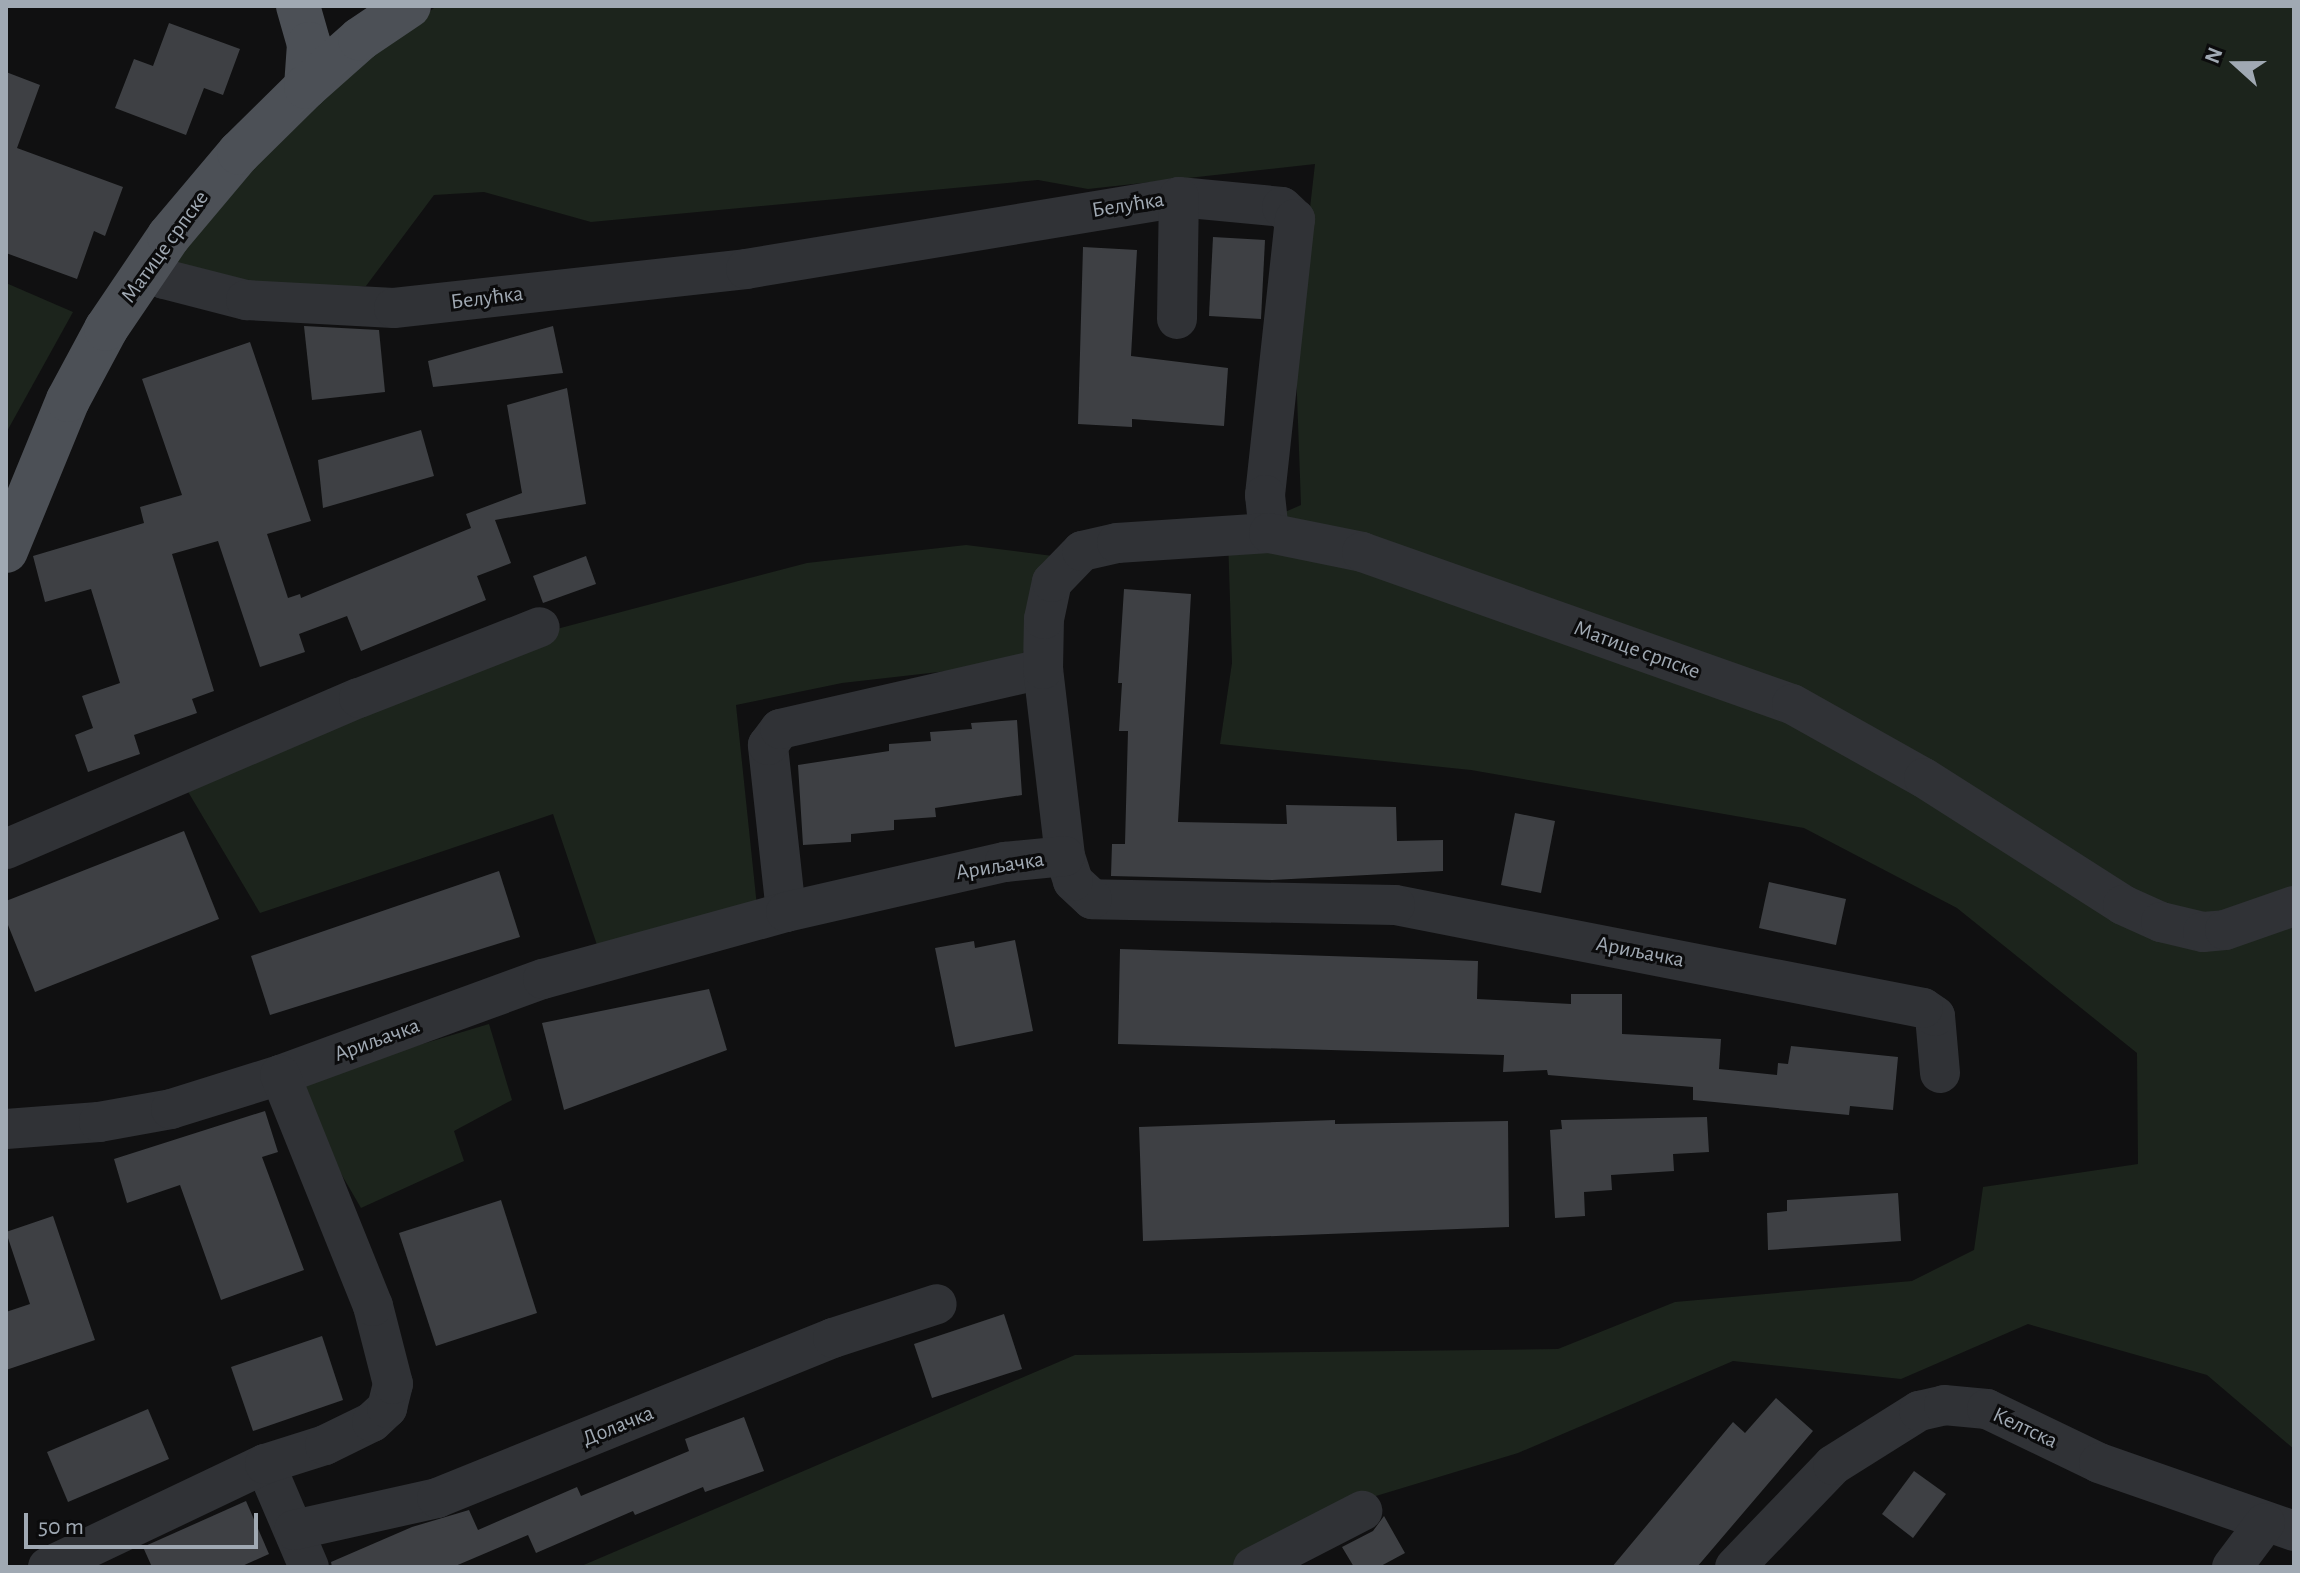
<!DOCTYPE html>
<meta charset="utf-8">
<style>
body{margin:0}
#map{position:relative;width:2300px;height:1573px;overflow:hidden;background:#101011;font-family:"Alegreya Sans",sans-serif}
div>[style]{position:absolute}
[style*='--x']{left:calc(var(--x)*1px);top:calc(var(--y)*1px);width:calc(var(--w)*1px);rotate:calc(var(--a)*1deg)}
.green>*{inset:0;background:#1c241c}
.building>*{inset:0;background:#3e4044}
.minor>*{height:40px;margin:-20px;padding:0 20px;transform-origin:20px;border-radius:20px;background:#303236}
.major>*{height:44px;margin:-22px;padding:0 22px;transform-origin:22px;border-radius:22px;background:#4c5056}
span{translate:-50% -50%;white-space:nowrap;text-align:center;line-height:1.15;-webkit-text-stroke:6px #0b0b0c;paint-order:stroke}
.street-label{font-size:22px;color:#a0a9b3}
.frame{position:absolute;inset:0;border:8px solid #a0a9b3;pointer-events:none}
.north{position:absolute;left:2196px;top:24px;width:80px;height:80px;-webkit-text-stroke:6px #0b0b0c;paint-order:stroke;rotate:291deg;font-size:22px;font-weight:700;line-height:32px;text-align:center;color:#a0a9b3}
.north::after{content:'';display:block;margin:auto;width:28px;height:36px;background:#a0a9b3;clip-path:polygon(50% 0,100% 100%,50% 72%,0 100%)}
.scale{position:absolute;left:24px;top:1513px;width:234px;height:36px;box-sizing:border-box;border:4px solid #a0a9b3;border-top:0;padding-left:10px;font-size:24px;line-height:28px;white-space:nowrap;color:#a0a9b3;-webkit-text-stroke:6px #0b0b0c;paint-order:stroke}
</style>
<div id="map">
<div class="green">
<div style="clip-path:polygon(437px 6px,2294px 6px,2294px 1449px,2207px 1375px,2028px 1324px,1901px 1379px,1733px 1361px,1518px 1453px,1366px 1499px,1240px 1567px,579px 1567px,1075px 1355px,1558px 1349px,1675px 1302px,1912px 1281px,1974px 1250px,1983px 1187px,2138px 1164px,2137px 1053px,1957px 908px,1804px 828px,1471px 770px,1220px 744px,1232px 663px,1228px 537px,1301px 505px,1295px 340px,1315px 164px,1088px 189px,1038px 180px,591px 222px,484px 192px,434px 195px,366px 286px,239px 291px,154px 275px,248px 163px,374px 51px)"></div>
<div style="clip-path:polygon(6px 283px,73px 312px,6px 433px)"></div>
<div style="clip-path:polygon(966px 545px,1076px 559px,1047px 590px,1019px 663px,842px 683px,736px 705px,758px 916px,601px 957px,553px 814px,260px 913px,187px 790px,534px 635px,807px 563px)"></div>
<div style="clip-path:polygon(489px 1024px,512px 1100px,454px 1131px,464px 1161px,361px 1208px,289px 1084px)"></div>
</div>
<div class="building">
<div style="clip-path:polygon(169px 23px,240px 49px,223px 95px,204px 88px,186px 135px,115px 108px,134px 59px,153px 66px)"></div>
<div style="clip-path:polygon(6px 72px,40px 85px,17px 148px,123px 187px,105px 236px,94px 231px,77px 279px,6px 253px)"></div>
<div style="clip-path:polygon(1213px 237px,1265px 240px,1261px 319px,1209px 316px)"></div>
<div style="clip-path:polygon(1083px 247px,1137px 250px,1131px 356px,1228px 368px,1224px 426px,1132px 419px,1132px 427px,1078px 424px)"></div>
<div style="clip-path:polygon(304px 326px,379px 330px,385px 392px,312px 400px)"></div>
<div style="clip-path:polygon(553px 326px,563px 373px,433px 387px,428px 361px)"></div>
<div style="clip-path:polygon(250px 342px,311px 521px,267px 534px,288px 598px,300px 594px,301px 598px,471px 528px,466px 514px,522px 493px,507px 405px,567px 388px,586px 504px,495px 520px,511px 563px,477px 576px,486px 600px,361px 651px,347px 616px,299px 634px,305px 652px,260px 667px,218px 541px,172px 554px,214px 691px,192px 699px,197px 713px,134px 735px,140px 754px,88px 772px,75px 735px,93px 728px,82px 696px,120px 683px,91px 589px,45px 602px,33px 556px,144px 523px,140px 507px,182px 495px,142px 379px)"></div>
<div style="clip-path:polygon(421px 430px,434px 476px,323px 508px,318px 460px)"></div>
<div style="clip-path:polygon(586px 556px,596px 584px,543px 603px,533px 576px)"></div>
<div style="clip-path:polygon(1124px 589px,1191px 594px,1178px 822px,1287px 824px,1286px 805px,1396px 807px,1397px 841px,1443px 840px,1443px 871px,1272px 880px,1111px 876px,1112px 844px,1125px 844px,1128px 731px,1119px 731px,1122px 683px,1118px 683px)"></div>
<div style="clip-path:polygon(1017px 720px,1022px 795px,935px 808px,936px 817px,894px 820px,894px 830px,851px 834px,851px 842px,803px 845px,798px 765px,889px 751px,889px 744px,931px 741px,930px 732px,972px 729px,971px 723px)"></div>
<div style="clip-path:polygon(1515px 813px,1555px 821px,1541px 893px,1501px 885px)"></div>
<div style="clip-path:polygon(184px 831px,219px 919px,35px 992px,6px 920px,6px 901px)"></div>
<div style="clip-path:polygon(499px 871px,520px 937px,270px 1015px,251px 956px)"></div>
<div style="clip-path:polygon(1769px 882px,1846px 899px,1836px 945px,1759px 928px)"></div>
<div style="clip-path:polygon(1015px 940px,1033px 1031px,955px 1047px,935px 948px,974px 941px,975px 948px)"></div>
<div style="clip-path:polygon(1120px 949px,1478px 961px,1477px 999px,1571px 1004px,1571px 994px,1622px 994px,1622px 1034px,1721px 1039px,1719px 1069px,1777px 1075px,1778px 1063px,1788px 1064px,1791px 1046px,1898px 1057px,1893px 1110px,1850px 1106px,1849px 1115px,1693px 1100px,1693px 1087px,1548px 1075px,1547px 1070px,1503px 1072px,1504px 1055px,1118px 1044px)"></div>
<div style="clip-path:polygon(709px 989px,727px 1050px,564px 1110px,542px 1023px)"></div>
<div style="clip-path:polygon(265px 1111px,278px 1152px,262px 1157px,304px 1270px,221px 1300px,180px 1185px,127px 1203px,114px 1159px)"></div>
<div style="clip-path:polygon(1707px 1117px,1709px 1152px,1673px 1154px,1674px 1171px,1611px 1175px,1612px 1190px,1584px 1192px,1585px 1216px,1555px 1218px,1550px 1130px,1562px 1129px,1561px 1120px)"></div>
<div style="clip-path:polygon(1335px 1120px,1335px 1124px,1508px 1121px,1509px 1227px,1143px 1241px,1139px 1127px)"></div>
<div style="clip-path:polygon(1898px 1193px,1901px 1241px,1768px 1250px,1767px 1213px,1787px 1211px,1787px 1200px)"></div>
<div style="clip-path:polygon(501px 1200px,537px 1313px,436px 1346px,399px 1233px)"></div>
<div style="clip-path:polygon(53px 1216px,95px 1340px,6px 1370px,6px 1312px,30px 1304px,6px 1232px)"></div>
<div style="clip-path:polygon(1004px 1314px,1022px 1369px,932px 1398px,914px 1344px)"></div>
<div style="clip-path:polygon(322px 1336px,343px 1400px,253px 1431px,231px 1367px)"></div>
<div style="clip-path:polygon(1776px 1398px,1813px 1431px,1697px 1567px,1612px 1567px,1733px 1422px,1745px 1433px)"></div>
<div style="clip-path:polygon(148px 1409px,169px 1459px,68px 1502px,47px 1452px)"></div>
<div style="clip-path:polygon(744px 1417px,764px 1471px,705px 1492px,703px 1487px,635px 1515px,633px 1511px,536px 1553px,528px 1535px,453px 1567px,332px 1567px,331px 1562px,412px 1527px,469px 1510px,478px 1530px,577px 1487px,581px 1496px,689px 1451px,685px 1439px)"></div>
<div style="clip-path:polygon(1914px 1471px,1946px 1494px,1913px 1538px,1882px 1514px)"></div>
<div style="clip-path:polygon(246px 1501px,269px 1554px,240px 1567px,152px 1567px,143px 1547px)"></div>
<div style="clip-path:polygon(1384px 1516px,1405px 1553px,1379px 1567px,1354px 1567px,1342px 1547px,1373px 1531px)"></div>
</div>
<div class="minor">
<div style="--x:145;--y:269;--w:21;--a:28"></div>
<div style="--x:164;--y:279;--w:85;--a:14.4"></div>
<div style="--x:246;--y:300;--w:148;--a:3.1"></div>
<div style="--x:394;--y:308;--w:354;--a:-6.3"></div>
<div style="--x:746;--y:269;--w:439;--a:-9.4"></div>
<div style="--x:1179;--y:197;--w:103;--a:5.5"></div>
<div style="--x:1282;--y:207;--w:18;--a:43"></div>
<div style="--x:1295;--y:219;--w:278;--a:96.2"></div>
<div style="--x:1265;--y:495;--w:38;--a:84"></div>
<div style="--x:1177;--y:319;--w:122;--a:-89.1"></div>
<div style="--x:6;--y:849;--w:384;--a:-23.2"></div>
<div style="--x:359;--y:698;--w:194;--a:-21.4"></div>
<div style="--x:786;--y:912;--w:168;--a:-96.2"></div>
<div style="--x:768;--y:745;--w:20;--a:-53"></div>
<div style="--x:780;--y:729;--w:270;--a:-12.9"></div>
<div style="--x:1940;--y:1073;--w:57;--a:-95"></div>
<div style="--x:1935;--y:1016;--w:14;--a:-146"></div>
<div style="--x:1923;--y:1008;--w:538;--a:-168.96"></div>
<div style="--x:1395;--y:905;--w:303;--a:-178.9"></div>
<div style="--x:1092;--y:899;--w:26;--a:-137"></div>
<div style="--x:1073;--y:881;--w:26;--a:-108"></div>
<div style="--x:1065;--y:856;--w:188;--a:-96.7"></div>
<div style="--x:1043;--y:669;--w:50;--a:-88.9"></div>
<div style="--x:1044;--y:619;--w:38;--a:-78"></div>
<div style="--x:1052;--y:582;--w:43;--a:-45.9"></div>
<div style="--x:1082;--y:551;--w:36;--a:-13"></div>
<div style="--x:1117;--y:543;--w:152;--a:-3.8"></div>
<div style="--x:1269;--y:533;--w:95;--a:11.5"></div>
<div style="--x:1362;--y:552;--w:456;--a:19.5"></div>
<div style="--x:1792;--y:704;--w:151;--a:29.3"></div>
<div style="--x:1924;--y:778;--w:236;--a:32.5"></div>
<div style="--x:2123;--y:905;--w:42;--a:24.1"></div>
<div style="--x:2161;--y:922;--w:43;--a:13.4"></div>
<div style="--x:2203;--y:932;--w:22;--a:-5"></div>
<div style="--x:2225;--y:930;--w:73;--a:-19.2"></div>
<div style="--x:6;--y:1129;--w:93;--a:-4.3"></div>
<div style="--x:99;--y:1122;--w:73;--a:-10.2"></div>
<div style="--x:171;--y:1109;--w:114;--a:-17.3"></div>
<div style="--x:280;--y:1075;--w:280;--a:-20.1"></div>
<div style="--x:543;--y:979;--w:252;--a:-15.4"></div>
<div style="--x:786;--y:912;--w:225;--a:-12.9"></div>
<div style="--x:1005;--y:862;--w:60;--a:-5.7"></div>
<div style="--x:265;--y:1464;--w:112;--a:66.9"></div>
<div style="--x:294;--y:1530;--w:147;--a:-12.6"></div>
<div style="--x:437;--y:1498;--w:427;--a:-22"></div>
<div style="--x:833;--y:1338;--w:109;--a:-18.1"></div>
<div style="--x:48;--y:1567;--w:240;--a:-25.4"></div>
<div style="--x:265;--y:1464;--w:63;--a:-17.6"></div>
<div style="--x:325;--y:1445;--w:52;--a:-26.1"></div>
<div style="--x:372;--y:1422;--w:21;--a:-43"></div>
<div style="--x:387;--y:1408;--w:25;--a:-76"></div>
<div style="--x:393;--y:1384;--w:81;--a:-104.4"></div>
<div style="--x:373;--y:1306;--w:249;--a:-111.9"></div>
<div style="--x:1253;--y:1567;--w:123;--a:-27.2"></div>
<div style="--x:1735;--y:1567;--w:141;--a:-46.1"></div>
<div style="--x:1833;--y:1465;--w:102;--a:-32.1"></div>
<div style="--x:1919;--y:1411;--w:26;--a:-13"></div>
<div style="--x:1944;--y:1405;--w:43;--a:5.3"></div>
<div style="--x:1987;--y:1409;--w:124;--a:25.7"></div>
<div style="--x:2099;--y:1463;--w:207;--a:19.2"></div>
<div style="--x:2232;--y:1567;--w:55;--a:-53.1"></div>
</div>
<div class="major">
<div style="--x:298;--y:6;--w:40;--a:74"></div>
<div style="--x:309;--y:44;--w:43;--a:94"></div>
<div style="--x:6;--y:551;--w:163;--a:-67.7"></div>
<div style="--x:68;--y:400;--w:81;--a:-61.8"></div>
<div style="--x:106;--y:329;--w:112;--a:-55.9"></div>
<div style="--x:169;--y:236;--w:109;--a:-49.9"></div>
<div style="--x:239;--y:153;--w:94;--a:-44.6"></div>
<div style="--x:306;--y:87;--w:72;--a:-41.6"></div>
<div style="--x:360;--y:39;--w:59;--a:-34"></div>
</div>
<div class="street-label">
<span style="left:1128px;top:205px;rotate:-9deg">Белућка</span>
<span style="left:165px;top:247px;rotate:-54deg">Матице српске</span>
<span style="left:487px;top:298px;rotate:-7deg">Белућка</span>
<span style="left:1637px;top:650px;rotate:20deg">Матице српске</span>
<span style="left:1000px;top:866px;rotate:-9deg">Ариљачка</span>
<span style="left:1640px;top:952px;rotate:11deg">Ариљачка</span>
<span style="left:377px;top:1040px;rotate:-20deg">Ариљачка</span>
<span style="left:618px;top:1426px;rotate:-22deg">Долачка</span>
<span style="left:2025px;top:1428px;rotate:25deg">Келтска</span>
</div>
<div class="frame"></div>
<div class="north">N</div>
<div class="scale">50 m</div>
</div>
